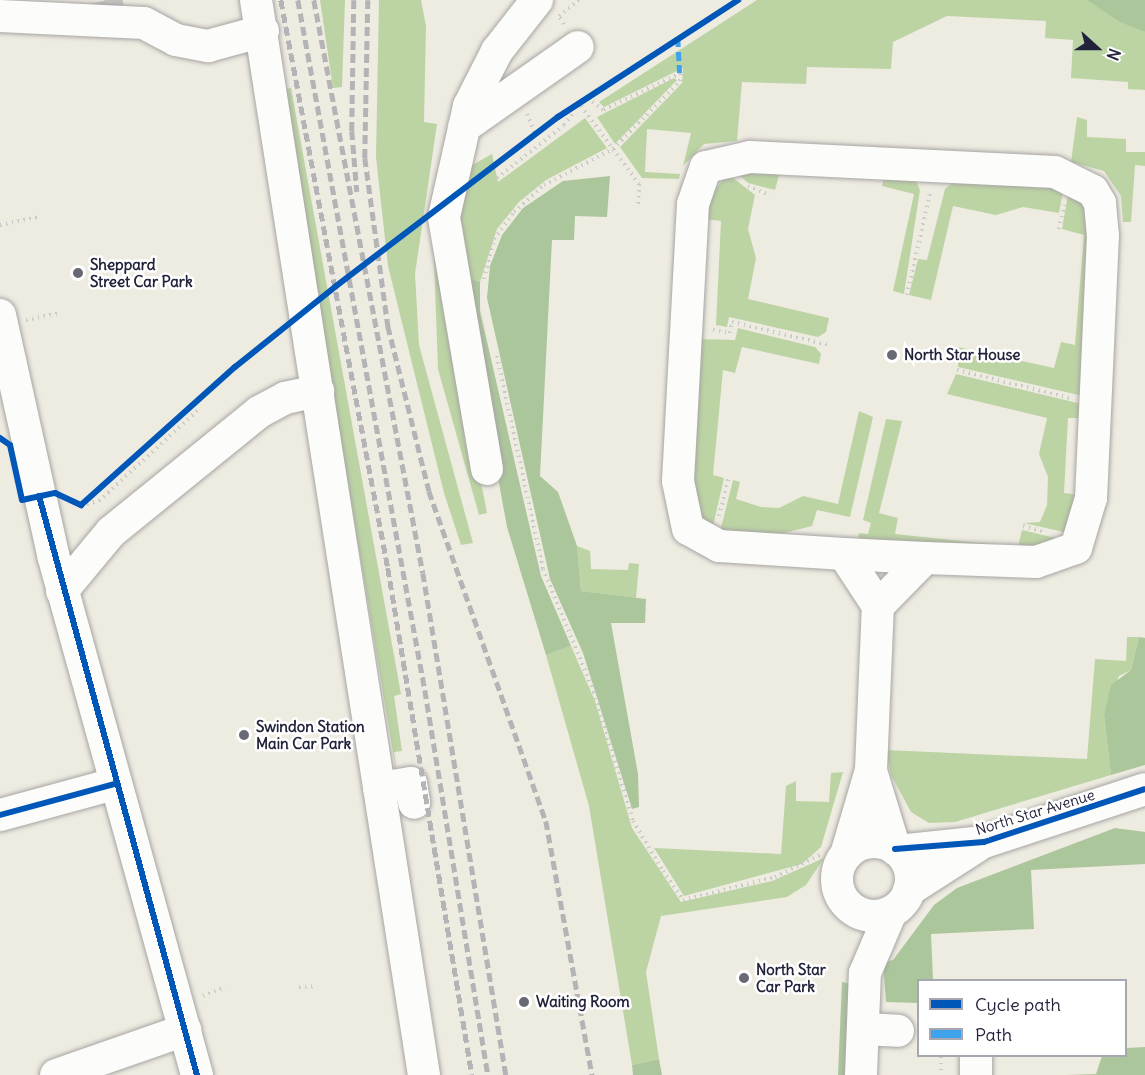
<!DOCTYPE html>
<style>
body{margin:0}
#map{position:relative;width:1145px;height:1075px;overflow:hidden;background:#eeebe1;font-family:Delius,sans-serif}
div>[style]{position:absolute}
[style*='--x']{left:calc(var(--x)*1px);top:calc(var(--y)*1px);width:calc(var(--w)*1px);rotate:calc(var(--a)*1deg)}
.green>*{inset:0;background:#bcd4a4}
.forest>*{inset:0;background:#acc69c}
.minor-tunnel>*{height:32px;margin-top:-16px;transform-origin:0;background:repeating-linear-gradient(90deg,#c5c3c0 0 32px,transparent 0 48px)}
.path>*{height:4px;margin-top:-2px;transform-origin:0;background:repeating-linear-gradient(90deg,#cbcaca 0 1.5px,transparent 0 6px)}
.roads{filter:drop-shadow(0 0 2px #a7a5a3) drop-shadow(0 0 2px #a7a5a3)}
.minor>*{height:32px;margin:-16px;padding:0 16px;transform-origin:16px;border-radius:16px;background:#fcfcfa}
.minor>.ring{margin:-16px;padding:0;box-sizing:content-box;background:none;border:32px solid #fcfcfa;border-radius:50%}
.rail>*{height:4.5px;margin-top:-2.25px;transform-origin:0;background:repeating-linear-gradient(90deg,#b4b4b6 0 9px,transparent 0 13.5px)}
.quiet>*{height:4.5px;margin-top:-2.25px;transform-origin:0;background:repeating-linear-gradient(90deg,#3ea2ec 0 9px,transparent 0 13.5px)}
.cycleway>*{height:6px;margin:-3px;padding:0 3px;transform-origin:3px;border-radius:3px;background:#0057b8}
.dots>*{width:16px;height:16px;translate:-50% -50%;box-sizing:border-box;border:3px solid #fff;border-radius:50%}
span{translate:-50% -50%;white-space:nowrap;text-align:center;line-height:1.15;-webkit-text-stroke:5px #fff;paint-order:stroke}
.poi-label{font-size:15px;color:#22223b;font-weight:700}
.left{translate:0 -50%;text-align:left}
.street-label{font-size:15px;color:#22223b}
.legend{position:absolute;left:917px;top:979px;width:210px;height:78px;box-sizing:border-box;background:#fff;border:2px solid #a7a7b1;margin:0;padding:8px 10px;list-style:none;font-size:18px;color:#22223b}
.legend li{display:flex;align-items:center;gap:12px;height:30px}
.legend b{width:30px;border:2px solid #a7a7b1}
.north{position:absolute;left:1067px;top:18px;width:60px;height:60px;-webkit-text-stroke:4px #fff;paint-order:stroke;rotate:111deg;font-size:16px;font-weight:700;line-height:24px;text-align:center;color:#22223b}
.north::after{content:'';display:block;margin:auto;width:21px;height:27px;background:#22223b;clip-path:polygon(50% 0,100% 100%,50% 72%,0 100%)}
</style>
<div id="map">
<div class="green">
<div style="clip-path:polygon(320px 0,345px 0,342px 87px,333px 88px)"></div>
<div style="clip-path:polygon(379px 0,421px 0,426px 26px,424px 122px,437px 124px,415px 274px,419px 345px,473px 543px,461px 545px,444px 493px,388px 266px,376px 157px)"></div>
<div style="clip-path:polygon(757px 0,1087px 0,1145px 32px,1145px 90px,1128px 89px,1128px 82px,1071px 78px,1073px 40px,1045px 38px,1046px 21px,947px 16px,893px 42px,891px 69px,807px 67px,806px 84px,742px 82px,737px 141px,704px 144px,683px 166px,691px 133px,647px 129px,645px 172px,680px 174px,679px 179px,642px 178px,620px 147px,682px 83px,683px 68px,604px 107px,599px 102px)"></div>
<div style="clip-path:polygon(674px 78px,677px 80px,615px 144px,597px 117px)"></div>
<div style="clip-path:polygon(291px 88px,401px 694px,394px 696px,402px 751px,394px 752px,397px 776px,282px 90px)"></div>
<div style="clip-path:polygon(1077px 117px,1087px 120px,1087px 137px,1126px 139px,1126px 152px,1145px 152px,1145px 166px,1135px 165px,1131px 222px,1123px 222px,1121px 196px,1104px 171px,1071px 162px)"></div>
<div style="clip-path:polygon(585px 118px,607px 148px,546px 180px,519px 202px,497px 229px,480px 282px,461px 275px,455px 222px,467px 168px,492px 154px,498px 182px)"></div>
<div style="clip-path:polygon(782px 164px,775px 190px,748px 183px,735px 171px)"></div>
<div style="clip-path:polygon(728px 174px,755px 195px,748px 229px,756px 258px,748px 299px,829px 318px,826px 332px,818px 337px,729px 317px,727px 327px,716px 325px,721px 221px,703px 219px,711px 194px)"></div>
<div style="clip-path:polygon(885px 174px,915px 179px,920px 190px,904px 294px,893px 291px,914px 194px,882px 186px)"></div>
<div style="clip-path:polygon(955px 181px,1064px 186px,1059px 213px,1023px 207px,996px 215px,953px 206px,931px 300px,909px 295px,918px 259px,927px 260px,945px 189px)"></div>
<div style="clip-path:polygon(1069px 189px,1092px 215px,1087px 397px,958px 367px,958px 347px,1054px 368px,1061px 342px,1075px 345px,1084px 235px,1062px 229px)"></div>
<div style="clip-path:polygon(433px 231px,487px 513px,479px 515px,438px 369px)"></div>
<div style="clip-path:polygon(738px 328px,815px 347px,821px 354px,819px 364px,742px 347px,735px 373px,723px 370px,713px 475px,724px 478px,713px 526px,702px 518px,691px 494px,698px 339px,735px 340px)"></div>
<div style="clip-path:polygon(956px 374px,1086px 405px,1086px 418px,1068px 418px,1064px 493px,1081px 495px,1068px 533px,1024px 523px,1040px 522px,1047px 505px,1048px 477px,1039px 454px,1047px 418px,947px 394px)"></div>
<div style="clip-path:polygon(859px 411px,873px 417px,850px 517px,817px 510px,812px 526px,776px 535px,720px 532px,733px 480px,740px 482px,736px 499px,761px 507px,779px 508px,803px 496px,838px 504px)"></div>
<div style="clip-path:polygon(886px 419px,902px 421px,879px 513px,898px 518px,895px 534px,1018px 547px,1022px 530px,1064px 540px,1042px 551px,857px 541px,859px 533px,868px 534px,871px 523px,863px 520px)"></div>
<div style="clip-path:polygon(577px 546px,590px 551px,591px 569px,628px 570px,629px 563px,639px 564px,636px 598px,581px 591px)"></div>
<div style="clip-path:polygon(1127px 637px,1139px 637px,1131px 670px,1119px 676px,1104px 715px,1111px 775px,955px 822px,929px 823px,911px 812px,891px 775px,886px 750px,1087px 759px,1095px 659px,1126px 661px)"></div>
<div style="clip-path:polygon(571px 646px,595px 701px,632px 828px,681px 902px,772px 881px,824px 858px,806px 885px,787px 897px,661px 916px,646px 972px,659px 1059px,632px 1065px,589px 806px,546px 655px)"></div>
<div style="clip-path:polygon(843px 772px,821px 847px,802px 864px,684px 896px,654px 848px,781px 854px,786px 786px,796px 781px,796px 801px,829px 802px,831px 773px)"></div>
</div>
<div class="forest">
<div style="clip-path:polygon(1087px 0,1145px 0,1145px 32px,1120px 22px)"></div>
<div style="clip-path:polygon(610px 176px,607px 217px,575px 216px,574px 240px,552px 240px,540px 476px,558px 492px,577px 546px,581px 591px,646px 599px,645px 623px,611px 623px,638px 774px,639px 807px,632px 809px,583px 653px,550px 579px,487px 298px,490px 266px,502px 235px,523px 208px,563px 181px)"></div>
<div style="clip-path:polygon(461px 275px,480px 282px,480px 311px,541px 576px,571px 646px,546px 655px,507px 527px)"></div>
<div style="clip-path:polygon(1139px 637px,1145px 638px,1145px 765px,1111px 775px,1104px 715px,1111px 685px,1131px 670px)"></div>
<div style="clip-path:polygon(1115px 828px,1145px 832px,1145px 864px,1031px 870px,1034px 929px,931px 934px,933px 979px,918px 980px,918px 1003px,886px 1002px,883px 963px,893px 960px,934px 905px,957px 888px)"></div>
<div style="clip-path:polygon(842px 982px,855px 985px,856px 1075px,838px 1075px)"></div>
<div style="clip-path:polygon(1145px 1047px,1145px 1075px,1066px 1075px,1096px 1074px,1102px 1056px,1126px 1056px,1126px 1048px)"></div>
<div style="clip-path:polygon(659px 1059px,662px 1075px,633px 1075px,632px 1065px)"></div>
</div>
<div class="minor-tunnel">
<div style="--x:106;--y:0;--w:12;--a:76"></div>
</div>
<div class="path">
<div style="--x:564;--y:24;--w:9;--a:-122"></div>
<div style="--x:559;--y:16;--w:26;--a:-39"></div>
<div style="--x:581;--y:106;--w:97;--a:53.4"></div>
<div style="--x:639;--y:184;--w:21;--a:93"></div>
<div style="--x:527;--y:114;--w:23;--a:67"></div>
<div style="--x:497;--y:178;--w:85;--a:-38.3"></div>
<div style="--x:564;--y:125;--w:16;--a:-52"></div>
<div style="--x:748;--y:186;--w:24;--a:22"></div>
<div style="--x:0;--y:225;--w:39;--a:-12"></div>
<div style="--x:1059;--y:229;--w:25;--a:-78"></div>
<div style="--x:484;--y:279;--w:41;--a:-76"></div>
<div style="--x:494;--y:239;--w:34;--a:-53"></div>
<div style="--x:514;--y:212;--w:40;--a:-42"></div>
<div style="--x:544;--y:185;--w:78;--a:-27.6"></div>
<div style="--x:613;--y:149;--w:95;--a:-45.4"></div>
<div style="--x:680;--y:81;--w:8;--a:-83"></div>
<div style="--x:681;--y:73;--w:86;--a:154.6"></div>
<div style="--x:603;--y:110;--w:16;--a:-142"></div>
<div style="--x:907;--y:295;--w:105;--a:-77.3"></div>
<div style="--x:26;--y:320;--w:33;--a:-12"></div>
<div style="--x:713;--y:330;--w:17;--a:10"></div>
<div style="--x:730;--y:333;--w:11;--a:-80"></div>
<div style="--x:732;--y:322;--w:100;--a:13.3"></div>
<div style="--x:497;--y:356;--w:218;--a:77.8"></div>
<div style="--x:543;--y:569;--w:133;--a:67.5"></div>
<div style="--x:594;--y:692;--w:135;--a:73.2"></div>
<div style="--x:633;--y:821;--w:58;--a:59"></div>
<div style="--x:663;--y:871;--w:35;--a:55"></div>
<div style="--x:683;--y:900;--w:95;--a:-14"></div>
<div style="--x:775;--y:877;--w:50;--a:-26.1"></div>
<div style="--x:957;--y:370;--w:116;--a:13.9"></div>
<div style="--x:81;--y:505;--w:18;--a:-13"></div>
<div style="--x:99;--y:501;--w:134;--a:-42.6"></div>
<div style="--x:719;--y:516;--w:38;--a:-76"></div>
<div style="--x:1023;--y:526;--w:20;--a:15"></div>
<div style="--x:299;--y:987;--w:18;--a:-3"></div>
<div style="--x:203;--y:996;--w:24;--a:-22"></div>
<div style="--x:941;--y:1057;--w:18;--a:90"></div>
</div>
<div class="roads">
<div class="minor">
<div style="--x:256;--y:0;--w:1088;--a:81.12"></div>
<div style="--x:0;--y:16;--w:144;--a:2.8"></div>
<div style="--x:144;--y:23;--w:36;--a:28"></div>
<div style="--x:176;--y:40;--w:33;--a:11"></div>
<div style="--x:208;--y:46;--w:57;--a:-15.3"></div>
<div style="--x:464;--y:127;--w:139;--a:-35.1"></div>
<div style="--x:750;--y:157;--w:305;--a:2.8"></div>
<div style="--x:1055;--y:172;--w:42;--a:26.6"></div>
<div style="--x:1093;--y:191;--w:14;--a:60"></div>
<div style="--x:1100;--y:203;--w:32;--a:85"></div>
<div style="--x:1103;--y:235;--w:263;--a:92.6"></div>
<div style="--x:1091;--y:498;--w:52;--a:106.7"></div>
<div style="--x:1076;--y:548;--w:42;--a:160.7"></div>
<div style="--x:1036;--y:562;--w:111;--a:-177.9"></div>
<div style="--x:925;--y:558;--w:67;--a:134.4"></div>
<div style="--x:878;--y:606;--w:62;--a:-123.2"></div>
<div style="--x:844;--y:554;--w:125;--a:-176.3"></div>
<div style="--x:719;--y:546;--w:35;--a:-151"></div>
<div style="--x:688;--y:529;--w:49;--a:-101.8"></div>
<div style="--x:678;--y:481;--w:277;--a:-86.9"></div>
<div style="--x:693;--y:204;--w:39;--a:-71"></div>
<div style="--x:706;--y:167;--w:45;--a:-12.8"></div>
<div style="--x:0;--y:315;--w:246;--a:77.5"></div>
<div style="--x:53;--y:555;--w:540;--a:74.52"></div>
<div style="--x:487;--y:469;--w:256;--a:-99.7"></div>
<div style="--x:444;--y:217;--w:114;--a:-77.3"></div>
<div style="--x:469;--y:106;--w:62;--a:-63"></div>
<div style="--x:497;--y:51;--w:65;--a:-51.9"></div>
<div style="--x:844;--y:554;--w:81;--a:2.8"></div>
<div style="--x:62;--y:591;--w:77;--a:-50.3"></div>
<div style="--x:111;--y:532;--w:191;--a:-39"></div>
<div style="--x:259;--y:412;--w:30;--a:-28"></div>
<div style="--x:285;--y:398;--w:34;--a:-12"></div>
<div style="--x:871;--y:771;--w:82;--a:72.9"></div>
<div style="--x:379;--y:788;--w:32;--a:-9"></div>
<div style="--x:411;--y:783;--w:20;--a:81"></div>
<div style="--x:0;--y:815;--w:118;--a:-15.2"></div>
<div class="ring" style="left:837px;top:842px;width:42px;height:42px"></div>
<div style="--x:898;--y:851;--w:86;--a:-6"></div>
<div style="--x:984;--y:842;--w:169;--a:-18.2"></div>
<div style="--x:846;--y:855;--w:89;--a:-73.6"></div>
<div style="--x:871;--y:770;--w:164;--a:-87.6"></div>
<div style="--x:909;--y:890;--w:80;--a:-32.7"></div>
<div style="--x:863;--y:1029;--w:35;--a:3"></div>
<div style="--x:976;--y:1056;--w:19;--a:90"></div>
<div style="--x:56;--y:1075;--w:137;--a:-19.2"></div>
<div style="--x:861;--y:1075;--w:102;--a:-87.8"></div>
<div style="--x:865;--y:973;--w:66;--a:-66.9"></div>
</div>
</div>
<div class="rail">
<div style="--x:281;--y:0;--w:578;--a:79.33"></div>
<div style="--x:388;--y:568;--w:514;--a:80.59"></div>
<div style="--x:298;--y:0;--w:702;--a:79.57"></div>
<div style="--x:425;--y:690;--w:390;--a:80.7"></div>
<div style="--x:314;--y:0;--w:583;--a:79.23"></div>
<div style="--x:423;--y:573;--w:509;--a:80.61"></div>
<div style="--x:354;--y:0;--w:131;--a:90.9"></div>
<div style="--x:352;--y:131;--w:61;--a:85.3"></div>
<div style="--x:368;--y:0;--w:158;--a:91.1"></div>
<div style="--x:365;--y:158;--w:170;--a:82.2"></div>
<div style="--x:388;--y:326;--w:170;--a:76"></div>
<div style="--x:429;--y:491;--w:350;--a:70.5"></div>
<div style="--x:546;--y:821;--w:258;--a:79.7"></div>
</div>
<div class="quiet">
<div style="--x:678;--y:38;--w:35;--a:87"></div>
</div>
<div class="cycleway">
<div style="--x:0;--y:438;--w:12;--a:35"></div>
<div style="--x:10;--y:445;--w:56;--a:77.7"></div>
<div style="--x:22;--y:500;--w:34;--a:-12"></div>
<div style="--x:55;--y:493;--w:29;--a:25"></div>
<div style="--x:81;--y:505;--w:207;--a:-41.9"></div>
<div style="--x:235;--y:367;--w:129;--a:-38.7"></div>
<div style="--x:336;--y:286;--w:279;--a:-37.3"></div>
<div style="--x:558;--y:117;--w:215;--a:-33"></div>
<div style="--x:39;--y:496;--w:600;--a:74.74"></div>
<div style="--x:0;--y:815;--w:118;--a:-15.2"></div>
<div style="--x:895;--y:849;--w:89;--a:-4.5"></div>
<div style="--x:984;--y:842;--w:169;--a:-18.2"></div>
</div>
<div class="dots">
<div style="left:78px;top:273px;background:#696875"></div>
<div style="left:892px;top:355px;background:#696875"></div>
<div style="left:244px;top:735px;background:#696875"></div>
<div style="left:744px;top:978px;background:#696875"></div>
<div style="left:524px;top:1002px;background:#696875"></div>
</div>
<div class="poi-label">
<span class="left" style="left:90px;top:273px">Sheppard<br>Street Car Park</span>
<span class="left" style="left:904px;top:355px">North Star House</span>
<span class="left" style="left:256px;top:735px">Swindon Station<br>Main Car Park</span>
<span class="left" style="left:756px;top:978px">North Star<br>Car Park</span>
<span class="left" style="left:536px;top:1002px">Waiting Room</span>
</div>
<div class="street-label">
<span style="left:1035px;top:812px;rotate:-17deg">North Star Avenue</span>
</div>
<ul class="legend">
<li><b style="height:8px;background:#0057b8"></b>Cycle path</li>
<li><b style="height:8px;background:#3ea2ec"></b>Path</li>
</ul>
<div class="north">N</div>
</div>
